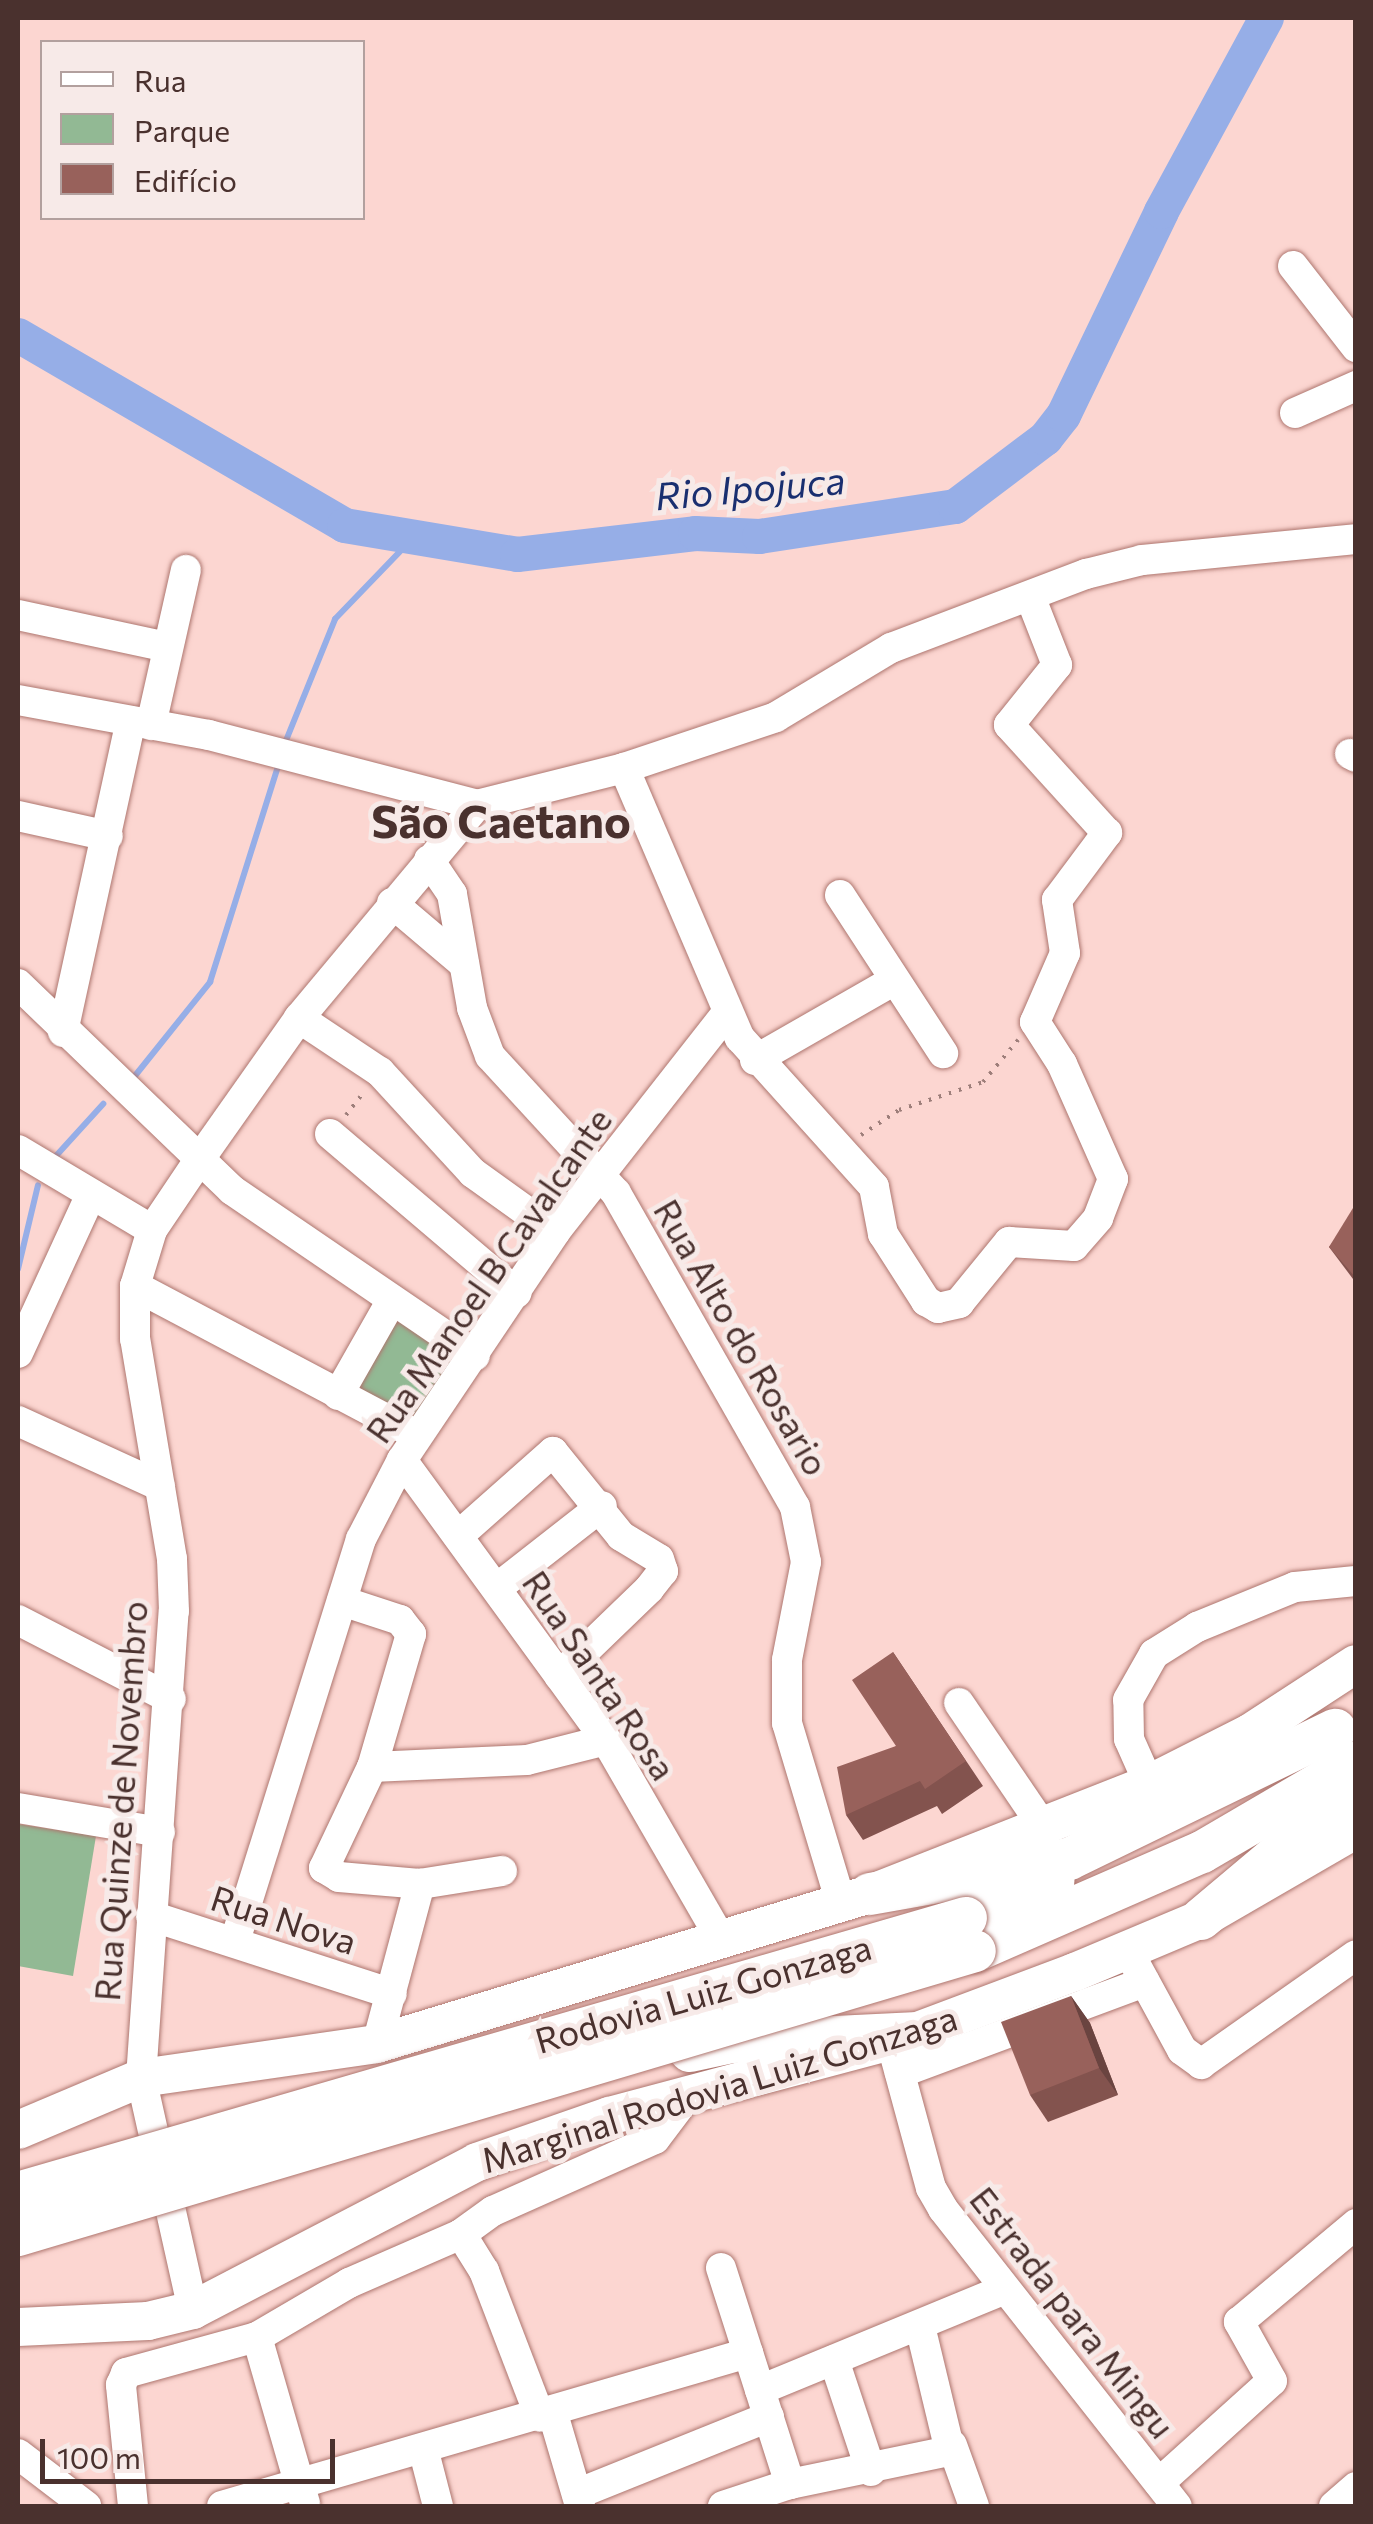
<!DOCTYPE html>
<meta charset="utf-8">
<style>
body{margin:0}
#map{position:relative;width:1373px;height:2524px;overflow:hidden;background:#fcd6d1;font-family:Commissioner,sans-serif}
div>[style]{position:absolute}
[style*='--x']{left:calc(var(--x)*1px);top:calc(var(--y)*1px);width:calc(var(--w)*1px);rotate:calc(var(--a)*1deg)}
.green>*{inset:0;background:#92b994}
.stream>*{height:6px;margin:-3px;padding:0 3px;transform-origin:3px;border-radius:3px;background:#96aee7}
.river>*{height:35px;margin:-17.5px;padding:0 17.5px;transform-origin:17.5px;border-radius:17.5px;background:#96aee7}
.path>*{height:4px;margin-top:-2px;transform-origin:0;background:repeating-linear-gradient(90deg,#9d7e7a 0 2.5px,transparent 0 10.5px)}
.roads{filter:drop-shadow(0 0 2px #ae766f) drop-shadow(0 0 2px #ae766f)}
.minor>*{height:30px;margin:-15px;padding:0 15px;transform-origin:15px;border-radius:15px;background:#fff}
.major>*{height:38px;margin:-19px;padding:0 19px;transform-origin:19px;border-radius:19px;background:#fff}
.highway>*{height:42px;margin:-21px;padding:0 21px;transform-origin:21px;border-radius:21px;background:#fff}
.bridges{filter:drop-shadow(0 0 2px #ae766f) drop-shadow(0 0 2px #ae766f)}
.highway-bridge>*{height:42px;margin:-21px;padding:0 21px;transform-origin:21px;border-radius:21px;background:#fff}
.wall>*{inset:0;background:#83534e}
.shaded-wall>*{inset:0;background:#6a4440}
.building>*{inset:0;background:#98615b}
span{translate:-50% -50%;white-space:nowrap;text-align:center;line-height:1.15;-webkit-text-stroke:10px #f7eae8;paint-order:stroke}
.street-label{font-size:35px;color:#4a312e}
.water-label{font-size:38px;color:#192f70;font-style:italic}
.district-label{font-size:45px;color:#4a312e;font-weight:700}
.frame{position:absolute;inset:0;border:20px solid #4a312e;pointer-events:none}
.legend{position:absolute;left:40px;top:40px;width:325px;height:180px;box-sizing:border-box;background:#f7eae8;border:2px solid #b2a09e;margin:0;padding:12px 18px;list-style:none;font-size:30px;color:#4a312e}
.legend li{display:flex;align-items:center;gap:20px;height:50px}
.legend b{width:50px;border:2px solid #b2a09e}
.scale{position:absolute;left:40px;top:2439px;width:295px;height:45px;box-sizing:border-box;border:5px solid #4a312e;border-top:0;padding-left:12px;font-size:30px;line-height:35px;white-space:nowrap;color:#4a312e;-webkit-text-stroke:8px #f7eae8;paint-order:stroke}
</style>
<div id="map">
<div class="green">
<div style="clip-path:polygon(395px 1306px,468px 1357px,416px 1430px,348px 1394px)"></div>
<div style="clip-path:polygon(18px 1824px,96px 1836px,73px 1976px,18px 1966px)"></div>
</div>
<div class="stream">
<div style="--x:285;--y:743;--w:134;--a:-68"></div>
<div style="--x:335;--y:619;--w:114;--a:-46.1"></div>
<div style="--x:134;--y:1077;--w:122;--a:-51.3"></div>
<div style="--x:210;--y:982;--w:233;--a:-72.5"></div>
<div style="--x:55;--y:1157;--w:72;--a:-47.8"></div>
<div style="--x:18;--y:1269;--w:86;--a:-76.6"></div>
</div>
<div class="river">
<div style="--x:18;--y:335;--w:377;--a:30.2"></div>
<div style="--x:344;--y:525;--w:175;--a:9.5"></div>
<div style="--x:517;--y:554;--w:179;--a:-6.7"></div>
<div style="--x:695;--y:533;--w:64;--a:2.7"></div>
<div style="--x:759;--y:536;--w:198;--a:-8.7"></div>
<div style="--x:955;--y:506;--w:113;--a:-37.1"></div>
<div style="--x:1045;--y:438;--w:29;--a:-52"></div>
<div style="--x:1063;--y:415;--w:226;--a:-64.3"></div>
<div style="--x:1161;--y:211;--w:220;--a:-61.5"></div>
</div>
<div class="path">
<div style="--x:346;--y:1115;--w:31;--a:-52"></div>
<div style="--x:861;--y:1135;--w:45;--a:-33.3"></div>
<div style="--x:899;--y:1110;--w:89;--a:-18.4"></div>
<div style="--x:983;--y:1082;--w:55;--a:-50.2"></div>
</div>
<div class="roads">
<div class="minor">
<div style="--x:1293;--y:266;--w:103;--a:52.1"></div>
<div style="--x:1295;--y:413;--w:67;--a:-23.9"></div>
<div style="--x:18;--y:615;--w:152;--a:12.1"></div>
<div style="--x:18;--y:700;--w:194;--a:10.4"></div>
<div style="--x:209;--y:735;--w:277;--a:14.6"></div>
<div style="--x:151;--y:725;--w:159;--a:-77.3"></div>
<div style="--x:1350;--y:754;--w:7;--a:27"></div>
<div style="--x:624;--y:768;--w:294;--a:66.8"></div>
<div style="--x:740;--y:1038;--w:200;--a:48"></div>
<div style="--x:874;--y:1187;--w:48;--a:79.2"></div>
<div style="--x:883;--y:1234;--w:80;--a:57.3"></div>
<div style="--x:926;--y:1301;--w:14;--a:30"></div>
<div style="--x:938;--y:1308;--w:22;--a:-13"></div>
<div style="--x:959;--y:1303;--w:79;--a:-50.7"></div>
<div style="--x:1009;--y:1242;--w:65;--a:3.5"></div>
<div style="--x:1074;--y:1246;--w:37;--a:-49"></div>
<div style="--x:1098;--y:1218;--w:42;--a:-69"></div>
<div style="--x:1113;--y:1179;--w:126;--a:-113.9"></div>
<div style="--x:1062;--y:1064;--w:50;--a:-122.7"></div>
<div style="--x:1035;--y:1022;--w:75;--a:-66.5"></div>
<div style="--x:1065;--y:953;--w:54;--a:-98.6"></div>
<div style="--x:1057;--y:900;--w:84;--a:-53.3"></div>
<div style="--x:1107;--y:833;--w:146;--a:-132.2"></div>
<div style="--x:1009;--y:725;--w:77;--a:-51.3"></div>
<div style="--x:1057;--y:665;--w:74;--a:-111.4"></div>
<div style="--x:477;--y:805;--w:152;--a:-14.1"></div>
<div style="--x:624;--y:768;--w:160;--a:-18.5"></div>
<div style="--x:776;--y:717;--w:134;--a:-31"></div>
<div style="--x:891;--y:648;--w:209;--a:-20.8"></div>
<div style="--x:1086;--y:574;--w:58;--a:-14"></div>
<div style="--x:1142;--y:560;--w:215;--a:-5.6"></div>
<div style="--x:18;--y:816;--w:92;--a:12.5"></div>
<div style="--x:429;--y:860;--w:41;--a:55.9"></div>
<div style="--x:452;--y:894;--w:116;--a:80"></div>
<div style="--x:472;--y:1008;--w:51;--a:69.4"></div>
<div style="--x:490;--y:1056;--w:186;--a:47.4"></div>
<div style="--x:616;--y:1193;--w:361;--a:60.3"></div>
<div style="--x:795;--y:1507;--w:56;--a:78.7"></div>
<div style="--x:806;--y:1562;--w:100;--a:101"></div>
<div style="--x:787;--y:1660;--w:63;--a:90"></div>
<div style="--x:787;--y:1723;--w:188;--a:73.3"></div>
<div style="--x:840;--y:895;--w:189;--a:56.9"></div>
<div style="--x:392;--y:903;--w:94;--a:40.3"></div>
<div style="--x:18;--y:984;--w:297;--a:43.9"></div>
<div style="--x:232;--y:1190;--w:294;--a:34.3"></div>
<div style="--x:299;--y:1018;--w:97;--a:33.7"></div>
<div style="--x:380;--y:1072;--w:137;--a:47.4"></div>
<div style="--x:473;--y:1173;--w:101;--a:35.7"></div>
<div style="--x:63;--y:1032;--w:318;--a:-77.7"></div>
<div style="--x:755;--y:1060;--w:159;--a:-29.8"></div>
<div style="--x:330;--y:1134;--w:245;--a:40.4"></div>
<div style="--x:18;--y:1150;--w:156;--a:30.8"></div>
<div style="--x:135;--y:1286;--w:318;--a:27.9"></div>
<div style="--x:18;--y:1353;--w:175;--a:-65.3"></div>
<div style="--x:338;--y:1395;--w:109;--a:-60.4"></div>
<div style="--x:18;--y:1421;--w:156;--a:24.6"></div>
<div style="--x:402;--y:1460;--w:346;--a:53.9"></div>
<div style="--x:606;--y:1740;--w:232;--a:60"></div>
<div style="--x:458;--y:1536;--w:127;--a:-41.5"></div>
<div style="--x:553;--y:1452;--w:108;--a:51"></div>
<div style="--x:621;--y:1536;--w:44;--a:31.2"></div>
<div style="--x:659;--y:1559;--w:13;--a:72"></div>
<div style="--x:663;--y:1571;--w:23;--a:128"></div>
<div style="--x:649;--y:1589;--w:125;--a:136"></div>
<div style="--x:497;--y:1588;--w:133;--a:-38"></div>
<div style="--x:342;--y:1601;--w:61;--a:18.1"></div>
<div style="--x:400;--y:1620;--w:18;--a:52"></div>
<div style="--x:411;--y:1634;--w:139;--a:106.3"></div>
<div style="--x:372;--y:1767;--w:112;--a:115.4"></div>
<div style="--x:324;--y:1868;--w:17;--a:31"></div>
<div style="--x:339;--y:1877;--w:81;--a:4.9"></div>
<div style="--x:420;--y:1884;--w:83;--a:-9"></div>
<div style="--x:18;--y:1620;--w:172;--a:27.3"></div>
<div style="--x:959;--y:1703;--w:151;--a:55.8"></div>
<div style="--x:372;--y:1767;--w:155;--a:-2.6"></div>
<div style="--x:527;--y:1760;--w:81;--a:-14.2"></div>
<div style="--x:1149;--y:1784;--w:49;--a:-114"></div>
<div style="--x:1129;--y:1739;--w:39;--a:-91"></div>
<div style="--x:1128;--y:1700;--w:53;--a:-60.5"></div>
<div style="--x:1154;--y:1654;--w:51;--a:-32.1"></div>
<div style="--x:1197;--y:1627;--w:106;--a:-22.2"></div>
<div style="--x:1295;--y:1587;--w:61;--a:-5.6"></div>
<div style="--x:18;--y:1808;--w:144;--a:9.6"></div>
<div style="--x:151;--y:1916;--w:253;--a:17.9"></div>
<div style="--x:235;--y:1941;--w:421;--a:-72.6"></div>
<div style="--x:361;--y:1539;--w:89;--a:-62.6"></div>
<div style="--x:402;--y:1460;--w:275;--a:-56.1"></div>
<div style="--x:555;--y:1232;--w:278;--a:-51.9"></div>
<div style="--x:1127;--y:1949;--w:115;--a:61.4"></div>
<div style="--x:1182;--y:2050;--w:24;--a:36"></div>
<div style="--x:1201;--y:2064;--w:189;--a:-35.1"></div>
<div style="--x:891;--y:2041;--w:152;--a:74.8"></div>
<div style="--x:931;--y:2188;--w:24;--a:60"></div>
<div style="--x:943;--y:2209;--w:378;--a:51.8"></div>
<div style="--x:377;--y:2044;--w:166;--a:-75"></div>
<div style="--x:900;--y:2073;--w:261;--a:-20.4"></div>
<div style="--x:461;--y:2234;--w:39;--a:-36"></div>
<div style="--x:493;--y:2211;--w:177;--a:-24"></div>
<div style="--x:655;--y:2139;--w:51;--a:-52.9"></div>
<div style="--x:721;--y:2268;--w:227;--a:72.3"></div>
<div style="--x:193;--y:2310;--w:238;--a:-102.6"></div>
<div style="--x:141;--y:2078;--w:468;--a:-86"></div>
<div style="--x:174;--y:1611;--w:52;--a:-92.2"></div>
<div style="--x:172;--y:1559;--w:223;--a:-99.5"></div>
<div style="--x:135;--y:1339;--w:53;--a:-90"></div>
<div style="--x:135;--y:1286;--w:59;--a:-73.1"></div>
<div style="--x:152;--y:1230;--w:84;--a:-56.1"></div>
<div style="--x:199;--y:1160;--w:174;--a:-54.8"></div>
<div style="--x:299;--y:1018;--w:278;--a:-50.1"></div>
<div style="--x:257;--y:2337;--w:173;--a:73.9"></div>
<div style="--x:834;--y:2360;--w:117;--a:71.6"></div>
<div style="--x:760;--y:2390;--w:265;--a:-22.4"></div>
<div style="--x:553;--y:2414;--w:96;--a:73.6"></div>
<div style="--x:952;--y:2445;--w:65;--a:70.2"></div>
<div style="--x:424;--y:2452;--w:56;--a:75.5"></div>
<div style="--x:18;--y:2454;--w:86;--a:37.4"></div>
<div style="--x:1159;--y:2483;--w:152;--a:-42.1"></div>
<div style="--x:1272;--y:2381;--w:68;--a:-119.2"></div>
<div style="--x:1239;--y:2322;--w:153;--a:-39.9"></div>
<div style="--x:577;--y:2494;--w:207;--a:-21.9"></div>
<div style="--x:133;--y:2506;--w:122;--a:-95.7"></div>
<div style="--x:121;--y:2385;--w:13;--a:-67"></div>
<div style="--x:126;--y:2373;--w:136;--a:-15.4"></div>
<div style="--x:257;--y:2337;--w:107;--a:-30.4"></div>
<div style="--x:349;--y:2283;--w:122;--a:-23.6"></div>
<div style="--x:461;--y:2234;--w:44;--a:58.1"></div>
<div style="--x:484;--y:2271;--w:156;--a:69"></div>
<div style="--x:222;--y:2506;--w:548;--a:-16.22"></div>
<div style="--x:723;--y:2506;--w:71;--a:-18.2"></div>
<div style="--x:790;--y:2484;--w:163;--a:-11.7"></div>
<div style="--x:950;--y:2451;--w:129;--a:-103.5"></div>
<div style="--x:1334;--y:2506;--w:29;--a:-41"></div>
</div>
<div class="major">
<div style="--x:18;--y:2130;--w:134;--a:-22.9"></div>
<div style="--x:141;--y:2078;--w:238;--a:-8.2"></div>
<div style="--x:377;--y:2044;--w:515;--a:-16.92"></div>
<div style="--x:870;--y:1894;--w:300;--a:-21.5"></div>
<div style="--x:1149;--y:1784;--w:113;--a:-26.8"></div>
<div style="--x:1250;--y:1733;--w:126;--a:-33.1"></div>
<div style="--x:18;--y:2327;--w:130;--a:-2.6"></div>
<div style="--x:148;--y:2321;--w:46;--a:-13.7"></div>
<div style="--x:193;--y:2310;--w:320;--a:-27.5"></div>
<div style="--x:477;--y:2162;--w:140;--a:-19.2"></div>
<div style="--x:609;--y:2116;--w:292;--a:-14.9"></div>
<div style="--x:891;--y:2041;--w:197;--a:-20.6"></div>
<div style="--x:1075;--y:1972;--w:137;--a:-22.8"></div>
<div style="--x:1201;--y:1919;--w:179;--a:-30.1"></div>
</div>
<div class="highway">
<div style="--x:870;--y:1894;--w:202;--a:-10"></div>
<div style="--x:1069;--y:1859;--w:296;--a:-25.9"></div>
<div style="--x:966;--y:1918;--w:95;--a:-23"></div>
<div style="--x:1201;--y:1919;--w:202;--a:-40"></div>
<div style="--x:975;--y:1951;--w:248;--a:-23.6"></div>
<div style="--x:1202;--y:1852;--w:178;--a:-30.3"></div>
<div style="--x:690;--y:2051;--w:43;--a:-12.1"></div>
<div style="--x:732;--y:2042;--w:181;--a:-2.8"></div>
</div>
</div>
<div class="bridges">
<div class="highway-bridge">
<div style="--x:18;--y:2193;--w:987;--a:-16.18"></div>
<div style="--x:18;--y:2235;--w:998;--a:-16.53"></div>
</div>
</div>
<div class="wall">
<div style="clip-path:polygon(1356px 1212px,1356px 1283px,1329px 1247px)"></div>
<div style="clip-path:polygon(893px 1652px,983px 1786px,942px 1814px,937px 1806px,863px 1840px,846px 1815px,896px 1746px)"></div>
<div style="clip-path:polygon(1071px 1996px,1090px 2023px,1118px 2095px,1048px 2122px,1030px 2095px)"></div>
</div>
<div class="shaded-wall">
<div style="clip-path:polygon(1071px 1996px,1090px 2023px,1118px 2095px,1099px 2068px)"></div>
</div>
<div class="building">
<div style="clip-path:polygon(1353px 1208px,1356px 1212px,1356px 1278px,1329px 1247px)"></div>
<div style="clip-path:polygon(893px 1652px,966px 1761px,925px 1789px,920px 1781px,846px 1815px,837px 1767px,896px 1746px,852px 1680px)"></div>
<div style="clip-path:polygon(1071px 1996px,1099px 2068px,1030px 2095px,1001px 2022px)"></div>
</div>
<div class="street-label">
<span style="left:488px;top:1275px;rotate:-55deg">Rua Manoel B Cavalcante</span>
<span style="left:742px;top:1337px;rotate:60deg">Rua Alto do Rosario</span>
<span style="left:600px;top:1675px;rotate:56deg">Rua Santa Rosa</span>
<span style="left:120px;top:1801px;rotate:-86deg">Rua Quinze de Novembro</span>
<span style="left:284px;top:1919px;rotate:18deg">Rua Nova</span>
<span style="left:703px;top:1993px;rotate:-16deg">Rodovia Luiz Gonzaga</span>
<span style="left:719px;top:2088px;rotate:-17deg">Marginal Rodovia Luiz Gonzaga</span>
<span style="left:1073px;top:2312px;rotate:52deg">Estrada para Mingu</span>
</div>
<div class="water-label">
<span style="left:750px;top:487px;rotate:-5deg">Rio Ipojuca</span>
</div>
<div class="district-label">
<span style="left:501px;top:820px">São Caetano</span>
</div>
<div class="frame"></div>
<ul class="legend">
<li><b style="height:12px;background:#fff"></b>Rua</li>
<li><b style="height:28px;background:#92b994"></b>Parque</li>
<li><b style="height:28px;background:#98615b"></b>Edifício</li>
</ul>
<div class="scale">100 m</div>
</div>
